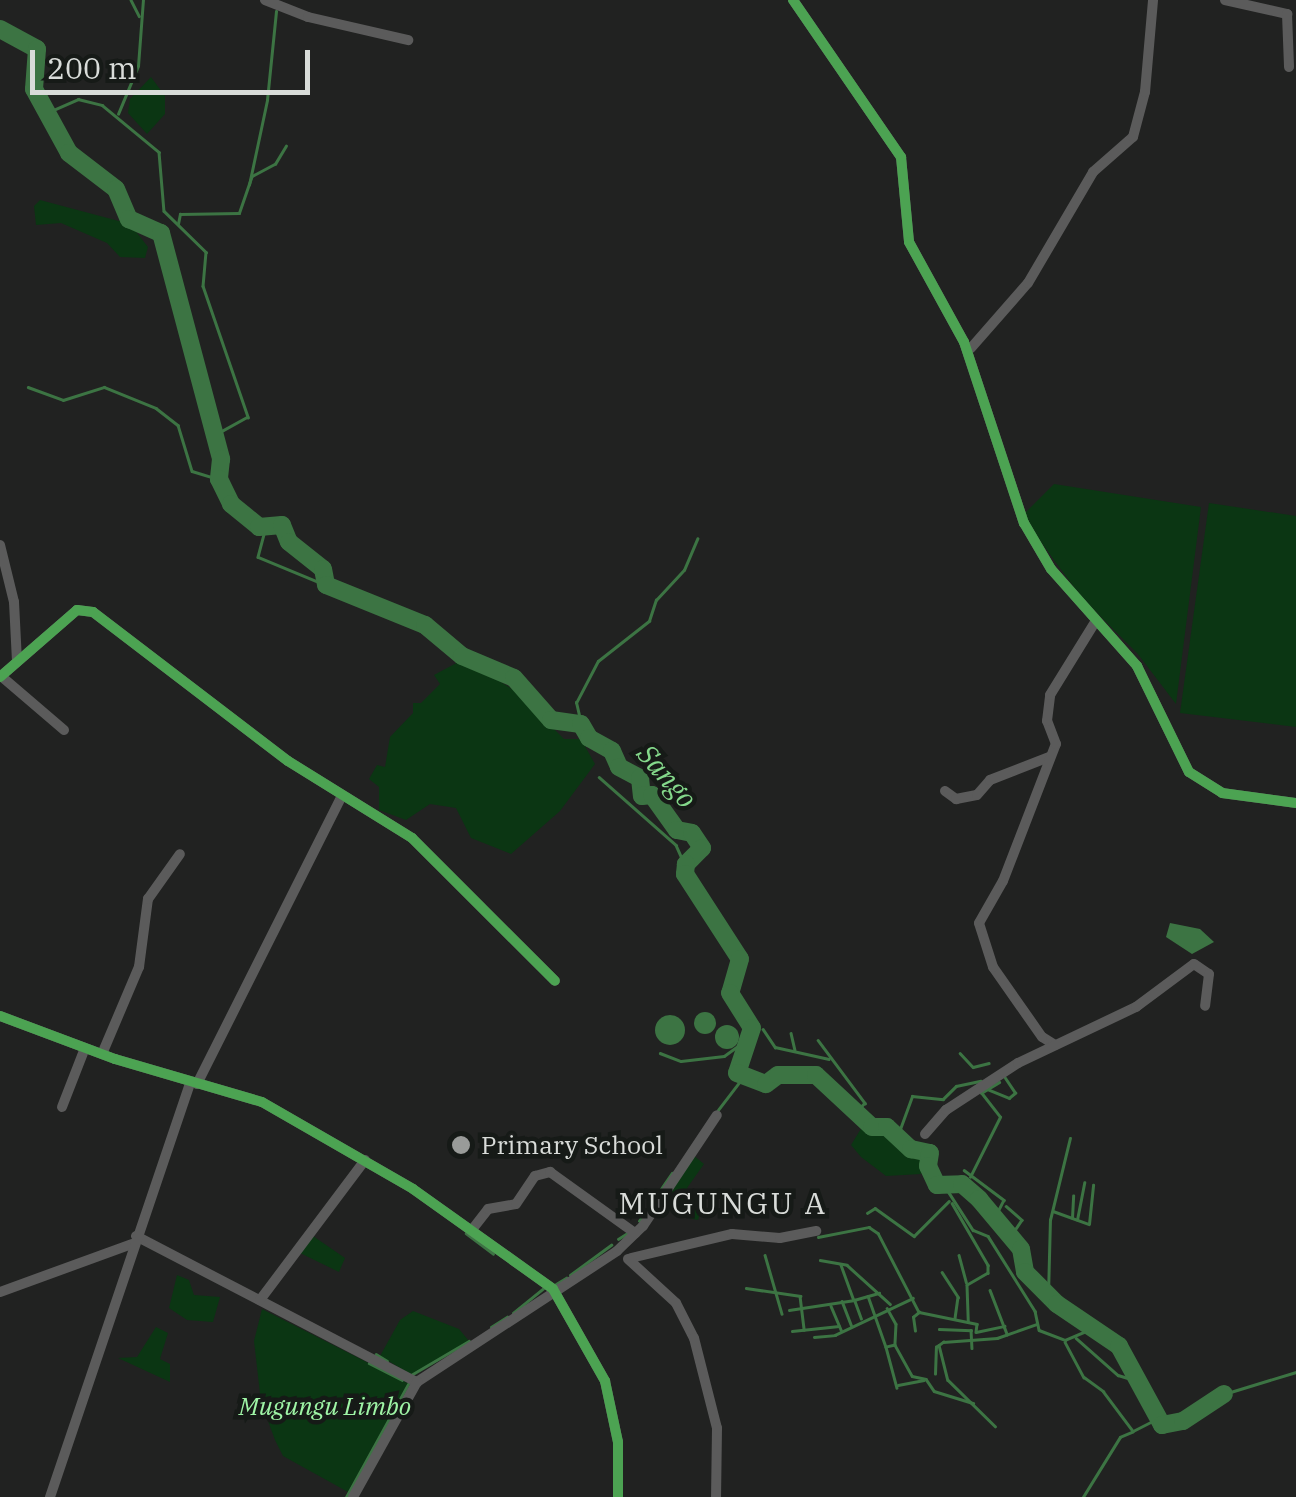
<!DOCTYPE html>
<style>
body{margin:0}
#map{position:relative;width:1296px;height:1497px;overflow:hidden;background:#212221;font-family:"IBM Plex Serif",serif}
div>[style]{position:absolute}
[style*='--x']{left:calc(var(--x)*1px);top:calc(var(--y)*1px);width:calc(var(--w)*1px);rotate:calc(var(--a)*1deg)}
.green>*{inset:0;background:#0b3613}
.water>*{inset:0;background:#3c7443}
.round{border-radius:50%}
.stream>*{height:2.5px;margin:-1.25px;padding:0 1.25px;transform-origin:1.25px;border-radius:1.25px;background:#3c7443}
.river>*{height:18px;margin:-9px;padding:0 9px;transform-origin:9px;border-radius:9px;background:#3c7443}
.minor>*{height:10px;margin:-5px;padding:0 5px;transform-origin:5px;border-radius:5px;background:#5b5b5b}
.cycleway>*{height:10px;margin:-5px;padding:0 5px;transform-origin:5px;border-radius:5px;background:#4ca352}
.dots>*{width:28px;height:28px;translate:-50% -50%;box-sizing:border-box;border:5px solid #161a17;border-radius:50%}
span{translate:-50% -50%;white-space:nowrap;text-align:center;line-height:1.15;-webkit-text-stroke:9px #161a17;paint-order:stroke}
.poi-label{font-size:25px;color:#d9dcd9}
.left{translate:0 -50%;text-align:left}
.park-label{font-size:25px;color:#9ff5a6;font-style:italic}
.water-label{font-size:28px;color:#84d98b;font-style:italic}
.quarter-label{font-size:30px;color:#d9dcd9;letter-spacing:2.5px}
.scale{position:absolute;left:30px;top:50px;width:280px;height:45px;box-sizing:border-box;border:5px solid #d9dcd9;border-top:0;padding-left:12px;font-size:30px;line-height:35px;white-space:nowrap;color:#d9dcd9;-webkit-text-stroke:8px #161a17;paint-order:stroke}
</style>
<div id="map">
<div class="green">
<div style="clip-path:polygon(151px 77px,165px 96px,165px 114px,147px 134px,128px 113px,130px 99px)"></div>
<div style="clip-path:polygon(40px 200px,130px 224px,148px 247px,145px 258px,120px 257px,107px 243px,61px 223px,36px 225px,34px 206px)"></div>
<div style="clip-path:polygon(1054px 484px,1201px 507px,1176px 704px,1137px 653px,1081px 597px,1022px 516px)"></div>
<div style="clip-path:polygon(1209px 503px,1296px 516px,1296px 727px,1180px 713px)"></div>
<div style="clip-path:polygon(464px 659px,517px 692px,564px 739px,581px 739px,595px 764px,560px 811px,511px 854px,471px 838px,456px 808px,430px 804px,406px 820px,379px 810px,379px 787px,369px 779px,377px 765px,385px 767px,390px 737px,413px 713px,413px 703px,421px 703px,440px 684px,434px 675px)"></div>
<div style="clip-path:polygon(862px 1127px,882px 1131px,924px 1160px,921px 1174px,886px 1176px,861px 1157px,851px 1145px)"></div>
<div style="clip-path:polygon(693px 1155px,704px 1164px,687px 1188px,703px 1204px,698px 1220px,684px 1217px,669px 1195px)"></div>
<div style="clip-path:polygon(313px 1236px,345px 1258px,339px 1272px,300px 1253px)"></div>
<div style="clip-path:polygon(177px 1275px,189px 1280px,194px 1295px,220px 1297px,213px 1322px,187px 1320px,169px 1308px)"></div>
<div style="clip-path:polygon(262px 1309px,408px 1383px,348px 1492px,283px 1456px,275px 1440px,261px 1402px,254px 1341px)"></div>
<div style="clip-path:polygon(413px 1311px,459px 1329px,469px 1341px,412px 1375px,380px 1356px,400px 1320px)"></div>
<div style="clip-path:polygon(156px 1327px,168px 1333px,160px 1359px,170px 1364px,170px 1382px,118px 1358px,137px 1357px)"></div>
</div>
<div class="water">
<div style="clip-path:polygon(1170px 923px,1200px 929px,1214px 942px,1192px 954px,1166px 937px)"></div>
<div class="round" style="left:694px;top:1012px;width:22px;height:22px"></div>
<div class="round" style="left:655px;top:1015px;width:30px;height:30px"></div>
<div class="round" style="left:715px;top:1025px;width:24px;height:24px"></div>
</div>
<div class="stream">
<div style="--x:131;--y:0;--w:18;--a:63"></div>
<div style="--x:49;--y:112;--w:32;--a:-24"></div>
<div style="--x:78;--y:99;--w:25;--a:14"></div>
<div style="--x:102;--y:105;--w:74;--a:39.5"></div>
<div style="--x:159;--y:152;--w:59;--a:85.2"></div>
<div style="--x:164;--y:211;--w:59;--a:44.3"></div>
<div style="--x:206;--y:252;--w:34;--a:95"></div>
<div style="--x:203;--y:286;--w:139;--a:71"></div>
<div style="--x:248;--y:417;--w:39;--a:151"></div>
<div style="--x:118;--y:114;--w:52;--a:-67.4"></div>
<div style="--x:138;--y:66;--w:66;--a:-85.7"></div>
<div style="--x:249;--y:185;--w:87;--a:-78"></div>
<div style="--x:267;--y:100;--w:89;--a:-84.2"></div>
<div style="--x:178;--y:224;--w:10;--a:-79"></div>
<div style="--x:180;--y:214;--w:59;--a:-1"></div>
<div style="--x:239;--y:213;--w:39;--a:-71"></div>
<div style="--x:252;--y:176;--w:26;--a:-28"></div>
<div style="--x:275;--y:164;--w:21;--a:-59"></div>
<div style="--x:28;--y:387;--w:37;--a:20"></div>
<div style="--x:63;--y:400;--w:43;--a:-17.6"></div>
<div style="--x:104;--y:387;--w:56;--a:22"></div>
<div style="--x:156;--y:408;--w:28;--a:38"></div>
<div style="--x:178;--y:425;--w:48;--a:73.1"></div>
<div style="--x:192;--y:471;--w:28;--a:17"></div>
<div style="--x:266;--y:527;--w:31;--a:105"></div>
<div style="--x:258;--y:557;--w:74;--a:22.4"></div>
<div style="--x:581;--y:724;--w:22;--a:-103"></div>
<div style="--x:576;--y:703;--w:47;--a:-62.4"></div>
<div style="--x:598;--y:661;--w:65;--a:-38.1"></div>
<div style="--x:649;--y:621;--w:22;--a:-72"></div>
<div style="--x:656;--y:600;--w:41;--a:-47"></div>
<div style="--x:684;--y:570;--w:34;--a:-67"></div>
<div style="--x:599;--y:777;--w:103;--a:41.4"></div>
<div style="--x:676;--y:845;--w:24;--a:66"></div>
<div style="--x:763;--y:1029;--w:22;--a:56"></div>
<div style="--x:775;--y:1047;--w:55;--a:12.5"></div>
<div style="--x:791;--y:1033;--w:17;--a:77"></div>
<div style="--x:818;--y:1040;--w:79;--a:53.3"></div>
<div style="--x:865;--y:1103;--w:13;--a:132"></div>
<div style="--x:660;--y:1053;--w:22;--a:21"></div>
<div style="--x:681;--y:1061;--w:43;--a:-6.6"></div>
<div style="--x:724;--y:1056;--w:26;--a:-36"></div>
<div style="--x:960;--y:1053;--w:19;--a:47"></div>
<div style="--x:973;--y:1067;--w:16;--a:-14"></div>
<div style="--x:987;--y:1089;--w:24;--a:22"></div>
<div style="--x:1009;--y:1098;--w:8;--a:-40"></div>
<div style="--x:1015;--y:1093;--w:18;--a:-124"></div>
<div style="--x:718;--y:1110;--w:43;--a:-52.6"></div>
<div style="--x:899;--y:1132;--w:38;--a:-70"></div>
<div style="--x:912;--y:1096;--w:31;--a:6"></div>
<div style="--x:943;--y:1099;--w:18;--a:-45"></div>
<div style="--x:956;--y:1086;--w:25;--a:-12"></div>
<div style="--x:964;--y:1170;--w:50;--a:36.9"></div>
<div style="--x:1004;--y:1200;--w:18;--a:117"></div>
<div style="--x:970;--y:1177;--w:67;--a:-63.4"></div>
<div style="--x:1000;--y:1117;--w:31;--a:-128"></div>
<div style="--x:981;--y:1093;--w:21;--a:-31"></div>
<div style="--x:946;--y:1188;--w:50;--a:57.3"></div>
<div style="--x:973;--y:1230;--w:16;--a:22"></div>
<div style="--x:988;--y:1236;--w:89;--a:57.9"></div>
<div style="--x:1035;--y:1311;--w:19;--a:78"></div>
<div style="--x:1039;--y:1330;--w:28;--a:21"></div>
<div style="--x:1065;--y:1340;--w:34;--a:-23"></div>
<div style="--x:952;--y:1203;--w:72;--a:59.9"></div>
<div style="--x:988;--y:1265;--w:8;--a:90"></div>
<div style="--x:988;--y:1273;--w:24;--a:150"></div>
<div style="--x:967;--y:1285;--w:36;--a:88"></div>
<div style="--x:1006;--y:1206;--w:21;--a:41"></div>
<div style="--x:1022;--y:1220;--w:18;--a:124"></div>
<div style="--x:1053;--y:1211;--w:38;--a:20"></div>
<div style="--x:1089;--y:1224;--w:39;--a:-84"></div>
<div style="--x:867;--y:1213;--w:9;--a:-32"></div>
<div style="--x:875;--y:1208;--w:48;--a:35.7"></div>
<div style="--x:914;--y:1236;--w:49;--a:-45"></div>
<div style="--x:1072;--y:1218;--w:22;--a:-87"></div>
<div style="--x:1077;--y:1220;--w:38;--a:-79"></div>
<div style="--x:639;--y:1221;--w:58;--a:-55.5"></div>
<div style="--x:466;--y:1233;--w:34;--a:37"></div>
<div style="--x:818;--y:1237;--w:52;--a:-11.1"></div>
<div style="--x:869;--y:1227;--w:11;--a:34"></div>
<div style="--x:878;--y:1233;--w:89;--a:62.6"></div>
<div style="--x:919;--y:1312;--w:59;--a:11.7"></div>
<div style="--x:977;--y:1324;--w:8;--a:97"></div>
<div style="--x:976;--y:1332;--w:29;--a:-12"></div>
<div style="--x:1004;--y:1326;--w:9;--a:69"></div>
<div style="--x:618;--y:1239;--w:13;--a:-32"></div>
<div style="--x:765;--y:1255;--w:61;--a:73.9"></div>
<div style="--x:959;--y:1255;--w:28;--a:75"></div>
<div style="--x:820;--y:1260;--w:27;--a:10"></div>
<div style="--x:847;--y:1265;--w:58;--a:42.2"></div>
<div style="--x:841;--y:1265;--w:35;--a:70"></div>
<div style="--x:942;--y:1272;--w:30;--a:57"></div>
<div style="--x:958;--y:1297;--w:22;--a:98"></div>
<div style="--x:570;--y:1275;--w:51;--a:-36.2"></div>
<div style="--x:556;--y:1284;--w:12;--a:-31"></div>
<div style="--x:746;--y:1288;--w:55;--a:8.4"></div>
<div style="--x:800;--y:1296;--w:34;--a:83"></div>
<div style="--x:990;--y:1290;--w:39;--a:69"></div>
<div style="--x:1048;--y:1295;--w:75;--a:-88.5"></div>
<div style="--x:1050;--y:1220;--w:84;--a:-76.3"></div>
<div style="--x:868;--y:1296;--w:54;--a:70.6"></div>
<div style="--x:842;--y:1301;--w:26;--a:69"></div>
<div style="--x:831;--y:1306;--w:26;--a:67"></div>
<div style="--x:887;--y:1308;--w:18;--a:61"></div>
<div style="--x:896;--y:1324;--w:21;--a:93"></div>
<div style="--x:895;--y:1345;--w:35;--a:61"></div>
<div style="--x:912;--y:1376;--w:14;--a:12"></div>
<div style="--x:926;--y:1379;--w:14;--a:56"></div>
<div style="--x:934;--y:1391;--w:41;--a:17.1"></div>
<div style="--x:789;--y:1310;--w:66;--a:-8.7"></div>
<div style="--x:513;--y:1313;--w:40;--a:-39"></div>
<div style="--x:861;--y:1319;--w:20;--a:-110"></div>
<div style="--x:854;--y:1300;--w:26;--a:-16"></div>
<div style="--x:491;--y:1327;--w:19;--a:-32"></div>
<div style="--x:939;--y:1329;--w:32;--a:2"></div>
<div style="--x:971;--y:1330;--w:18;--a:87"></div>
<div style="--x:792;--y:1331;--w:47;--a:-6.1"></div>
<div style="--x:915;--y:1331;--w:14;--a:-98"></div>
<div style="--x:913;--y:1317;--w:8;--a:-40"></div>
<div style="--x:814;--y:1337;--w:21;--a:-5"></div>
<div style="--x:835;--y:1335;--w:86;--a:-25.4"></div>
<div style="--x:1076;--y:1338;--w:56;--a:41.4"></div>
<div style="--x:1118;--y:1375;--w:21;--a:17"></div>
<div style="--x:1065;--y:1342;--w:40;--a:62"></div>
<div style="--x:1084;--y:1377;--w:24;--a:36"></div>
<div style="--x:1103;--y:1391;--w:50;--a:53.1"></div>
<div style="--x:1133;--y:1431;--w:27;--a:-27"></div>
<div style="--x:895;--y:1345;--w:9;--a:167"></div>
<div style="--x:886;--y:1347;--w:42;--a:75"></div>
<div style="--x:939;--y:1345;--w:36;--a:76"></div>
<div style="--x:948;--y:1380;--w:66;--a:44.4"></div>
<div style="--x:376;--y:1354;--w:13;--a:32"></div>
<div style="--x:369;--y:1363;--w:37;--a:27"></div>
<div style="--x:935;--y:1374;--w:27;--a:-88"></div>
<div style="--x:936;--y:1347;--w:9;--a:-36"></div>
<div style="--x:943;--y:1342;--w:54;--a:-4.2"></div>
<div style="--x:997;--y:1338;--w:42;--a:-19.3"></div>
<div style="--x:411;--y:1375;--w:67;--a:-30.4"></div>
<div style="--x:898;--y:1385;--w:26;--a:-11"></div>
<div style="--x:1224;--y:1394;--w:75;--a:-17"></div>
<div style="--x:346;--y:1497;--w:129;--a:-61.2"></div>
<div style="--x:1083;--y:1497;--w:70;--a:-58.3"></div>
<div style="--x:1120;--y:1437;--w:13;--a:-23"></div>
</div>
<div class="river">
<div style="--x:0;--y:29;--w:42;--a:28.4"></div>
<div style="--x:37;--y:49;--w:40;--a:94.3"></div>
<div style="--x:34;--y:89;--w:73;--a:61.3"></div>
<div style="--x:69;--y:153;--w:59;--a:37.5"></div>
<div style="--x:116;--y:189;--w:33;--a:67"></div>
<div style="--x:129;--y:219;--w:35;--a:24"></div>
<div style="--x:161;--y:233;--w:234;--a:75.1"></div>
<div style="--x:221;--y:459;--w:20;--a:96"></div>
<div style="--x:219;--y:479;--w:28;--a:64"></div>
<div style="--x:231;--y:504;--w:36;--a:39"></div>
<div style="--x:259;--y:527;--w:23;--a:-5"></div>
<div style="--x:282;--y:525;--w:18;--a:68"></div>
<div style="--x:289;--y:542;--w:43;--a:38.5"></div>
<div style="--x:323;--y:569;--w:16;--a:79"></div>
<div style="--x:326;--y:585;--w:107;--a:22"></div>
<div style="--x:425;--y:625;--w:48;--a:40"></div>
<div style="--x:462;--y:656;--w:56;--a:22.9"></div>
<div style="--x:514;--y:678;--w:56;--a:48.6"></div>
<div style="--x:551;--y:720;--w:30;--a:8"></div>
<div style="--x:581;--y:724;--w:16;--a:60"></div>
<div style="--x:589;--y:738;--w:26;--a:29"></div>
<div style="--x:612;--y:751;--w:17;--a:66"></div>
<div style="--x:619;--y:767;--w:24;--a:28"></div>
<div style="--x:640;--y:778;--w:18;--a:84"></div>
<div style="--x:642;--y:796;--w:10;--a:-6"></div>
<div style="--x:652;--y:795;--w:43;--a:54.5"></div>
<div style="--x:677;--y:830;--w:15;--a:11"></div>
<div style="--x:692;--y:833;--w:18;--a:56"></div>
<div style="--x:702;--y:848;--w:23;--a:135"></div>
<div style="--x:686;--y:864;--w:10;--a:96"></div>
<div style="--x:685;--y:874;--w:101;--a:57.1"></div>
<div style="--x:740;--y:959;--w:35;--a:106"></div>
<div style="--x:730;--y:993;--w:41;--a:57.8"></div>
<div style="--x:752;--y:1028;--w:47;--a:108.4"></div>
<div style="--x:737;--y:1073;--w:31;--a:21"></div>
<div style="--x:766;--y:1084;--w:15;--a:-37"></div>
<div style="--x:778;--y:1075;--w:38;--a:0"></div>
<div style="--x:816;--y:1075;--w:76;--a:42.9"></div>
<div style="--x:872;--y:1127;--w:15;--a:0"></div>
<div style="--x:887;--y:1127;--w:33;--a:43"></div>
<div style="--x:911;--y:1149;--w:19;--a:12"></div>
<div style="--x:930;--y:1153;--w:13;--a:99"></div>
<div style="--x:928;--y:1166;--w:21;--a:65"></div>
<div style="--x:937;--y:1185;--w:25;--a:-2"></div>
<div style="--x:962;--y:1184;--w:23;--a:41"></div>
<div style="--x:979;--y:1199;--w:65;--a:50"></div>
<div style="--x:1021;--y:1249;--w:23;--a:80"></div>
<div style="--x:1025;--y:1272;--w:45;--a:45"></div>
<div style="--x:1057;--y:1304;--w:75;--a:34.1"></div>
<div style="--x:1119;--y:1346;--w:90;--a:61.4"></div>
<div style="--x:1162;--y:1425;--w:21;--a:-11"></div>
<div style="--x:1183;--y:1421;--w:49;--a:-33.4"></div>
</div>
<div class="minor">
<div style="--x:265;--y:0;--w:46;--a:21.6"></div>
<div style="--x:308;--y:17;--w:103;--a:13"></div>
<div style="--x:793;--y:0;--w:191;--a:55.5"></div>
<div style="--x:901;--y:157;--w:85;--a:84.6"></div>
<div style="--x:909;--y:242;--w:114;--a:61.2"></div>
<div style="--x:964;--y:342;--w:191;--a:71.7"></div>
<div style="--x:1024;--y:523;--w:53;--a:59.6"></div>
<div style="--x:1051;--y:569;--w:130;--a:48.4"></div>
<div style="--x:1137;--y:666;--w:118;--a:63.9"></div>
<div style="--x:1189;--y:772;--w:39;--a:32"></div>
<div style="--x:1222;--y:793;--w:75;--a:7.7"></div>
<div style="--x:1225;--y:0;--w:64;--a:12.7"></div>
<div style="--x:1287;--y:14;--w:53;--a:87.8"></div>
<div style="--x:971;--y:348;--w:86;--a:-48.8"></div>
<div style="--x:1028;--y:283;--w:129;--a:-59.6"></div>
<div style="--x:1093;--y:172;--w:53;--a:-41.2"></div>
<div style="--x:1133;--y:137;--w:47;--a:-75.1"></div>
<div style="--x:1145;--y:92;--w:92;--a:-85"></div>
<div style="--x:0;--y:545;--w:59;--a:76.2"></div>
<div style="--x:14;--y:602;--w:59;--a:87.1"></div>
<div style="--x:1;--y:676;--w:83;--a:40.6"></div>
<div style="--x:0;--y:677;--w:102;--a:-41"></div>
<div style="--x:77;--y:610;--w:16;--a:7"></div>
<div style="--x:93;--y:612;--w:245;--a:37.4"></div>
<div style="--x:288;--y:761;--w:146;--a:31.8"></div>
<div style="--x:412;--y:838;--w:202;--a:45"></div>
<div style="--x:945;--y:791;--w:14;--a:36"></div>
<div style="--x:956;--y:799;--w:21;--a:-11"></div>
<div style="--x:977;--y:795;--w:20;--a:-49"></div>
<div style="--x:990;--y:780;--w:63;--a:-21.3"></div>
<div style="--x:0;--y:1016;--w:123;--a:20.5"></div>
<div style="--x:115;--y:1059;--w:153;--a:16.3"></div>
<div style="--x:262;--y:1102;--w:174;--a:29.9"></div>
<div style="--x:413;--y:1189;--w:172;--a:35.5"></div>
<div style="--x:553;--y:1289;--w:106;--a:60.5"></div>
<div style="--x:605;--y:1381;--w:62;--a:78"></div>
<div style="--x:618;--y:1442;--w:55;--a:90"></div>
<div style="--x:1055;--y:1045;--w:15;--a:-148"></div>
<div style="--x:1042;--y:1037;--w:85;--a:-125"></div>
<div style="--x:993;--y:967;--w:46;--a:-107.7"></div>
<div style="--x:979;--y:923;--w:48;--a:-60.3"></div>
<div style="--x:1003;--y:881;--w:147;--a:-68.9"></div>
<div style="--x:1056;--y:744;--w:25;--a:-111"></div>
<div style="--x:1047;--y:721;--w:26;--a:-83"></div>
<div style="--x:1050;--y:695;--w:86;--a:-58.3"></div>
<div style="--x:102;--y:1054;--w:95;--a:-67"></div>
<div style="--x:139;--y:967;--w:69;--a:-82.5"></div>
<div style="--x:148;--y:899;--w:55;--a:-54.6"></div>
<div style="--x:197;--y:1084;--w:322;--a:-63.3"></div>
<div style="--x:62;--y:1107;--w:63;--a:-68.7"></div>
<div style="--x:925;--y:1134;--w:32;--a:-49"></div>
<div style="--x:946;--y:1110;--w:86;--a:-33.1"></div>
<div style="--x:1018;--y:1063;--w:131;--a:-25.4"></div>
<div style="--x:1136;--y:1007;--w:72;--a:-36.6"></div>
<div style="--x:1194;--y:964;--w:18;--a:34"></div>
<div style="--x:1209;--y:974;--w:32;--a:97"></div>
<div style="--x:471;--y:1231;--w:28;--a:-52"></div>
<div style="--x:488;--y:1209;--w:28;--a:-10"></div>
<div style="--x:516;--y:1204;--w:34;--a:-56"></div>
<div style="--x:535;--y:1176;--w:16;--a:-15"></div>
<div style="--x:550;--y:1172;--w:105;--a:35.7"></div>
<div style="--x:136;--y:1236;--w:317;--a:27.5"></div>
<div style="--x:417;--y:1382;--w:239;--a:-33.2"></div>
<div style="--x:617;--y:1251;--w:36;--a:-44"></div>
<div style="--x:643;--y:1226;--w:133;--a:-56.3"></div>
<div style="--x:631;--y:1258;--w:104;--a:-13.4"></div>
<div style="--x:732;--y:1234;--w:48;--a:4.8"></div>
<div style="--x:780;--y:1238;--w:37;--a:-11"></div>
<div style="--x:628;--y:1259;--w:65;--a:42.5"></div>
<div style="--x:676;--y:1303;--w:39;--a:63"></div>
<div style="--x:694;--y:1338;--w:93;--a:75.7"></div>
<div style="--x:717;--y:1428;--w:69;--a:90.8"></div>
<div style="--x:0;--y:1292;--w:140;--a:-20"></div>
<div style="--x:260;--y:1300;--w:175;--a:-53.1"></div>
<div style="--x:50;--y:1497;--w:437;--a:-71.3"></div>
<div style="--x:353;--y:1497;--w:132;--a:-60.9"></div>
</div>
<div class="cycleway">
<div style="--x:793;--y:0;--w:191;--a:55.5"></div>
<div style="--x:901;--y:157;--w:85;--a:84.6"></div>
<div style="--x:909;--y:242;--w:114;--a:61.2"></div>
<div style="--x:964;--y:342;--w:191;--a:71.7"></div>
<div style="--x:1024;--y:523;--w:53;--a:59.6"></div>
<div style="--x:1051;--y:569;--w:130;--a:48.4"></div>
<div style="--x:1137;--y:666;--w:118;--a:63.9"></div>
<div style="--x:1189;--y:772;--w:39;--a:32"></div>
<div style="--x:1222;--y:793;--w:75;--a:7.7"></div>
<div style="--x:0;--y:677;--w:102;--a:-41"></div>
<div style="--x:77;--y:610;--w:16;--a:7"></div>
<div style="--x:93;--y:612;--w:245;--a:37.4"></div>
<div style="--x:288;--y:761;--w:146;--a:31.8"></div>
<div style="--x:412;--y:838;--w:202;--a:45"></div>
<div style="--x:0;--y:1016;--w:123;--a:20.5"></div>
<div style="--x:115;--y:1059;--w:153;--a:16.3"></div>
<div style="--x:262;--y:1102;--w:174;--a:29.9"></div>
<div style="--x:413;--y:1189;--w:172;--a:35.5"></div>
<div style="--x:553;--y:1289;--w:106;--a:60.5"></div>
<div style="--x:605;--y:1381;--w:62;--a:78"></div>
<div style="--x:618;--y:1442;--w:55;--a:90"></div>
</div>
<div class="dots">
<div style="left:461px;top:1145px;background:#999b99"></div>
</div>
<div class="poi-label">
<span class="left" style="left:481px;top:1145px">Primary School</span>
</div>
<div class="park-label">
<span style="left:325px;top:1406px">Mugungu Limbo</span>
</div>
<div class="water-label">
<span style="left:667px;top:776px;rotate:49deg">Sango</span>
</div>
<div class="quarter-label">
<span style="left:723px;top:1203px">MUGUNGU A</span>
</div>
<div class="scale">200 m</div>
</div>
